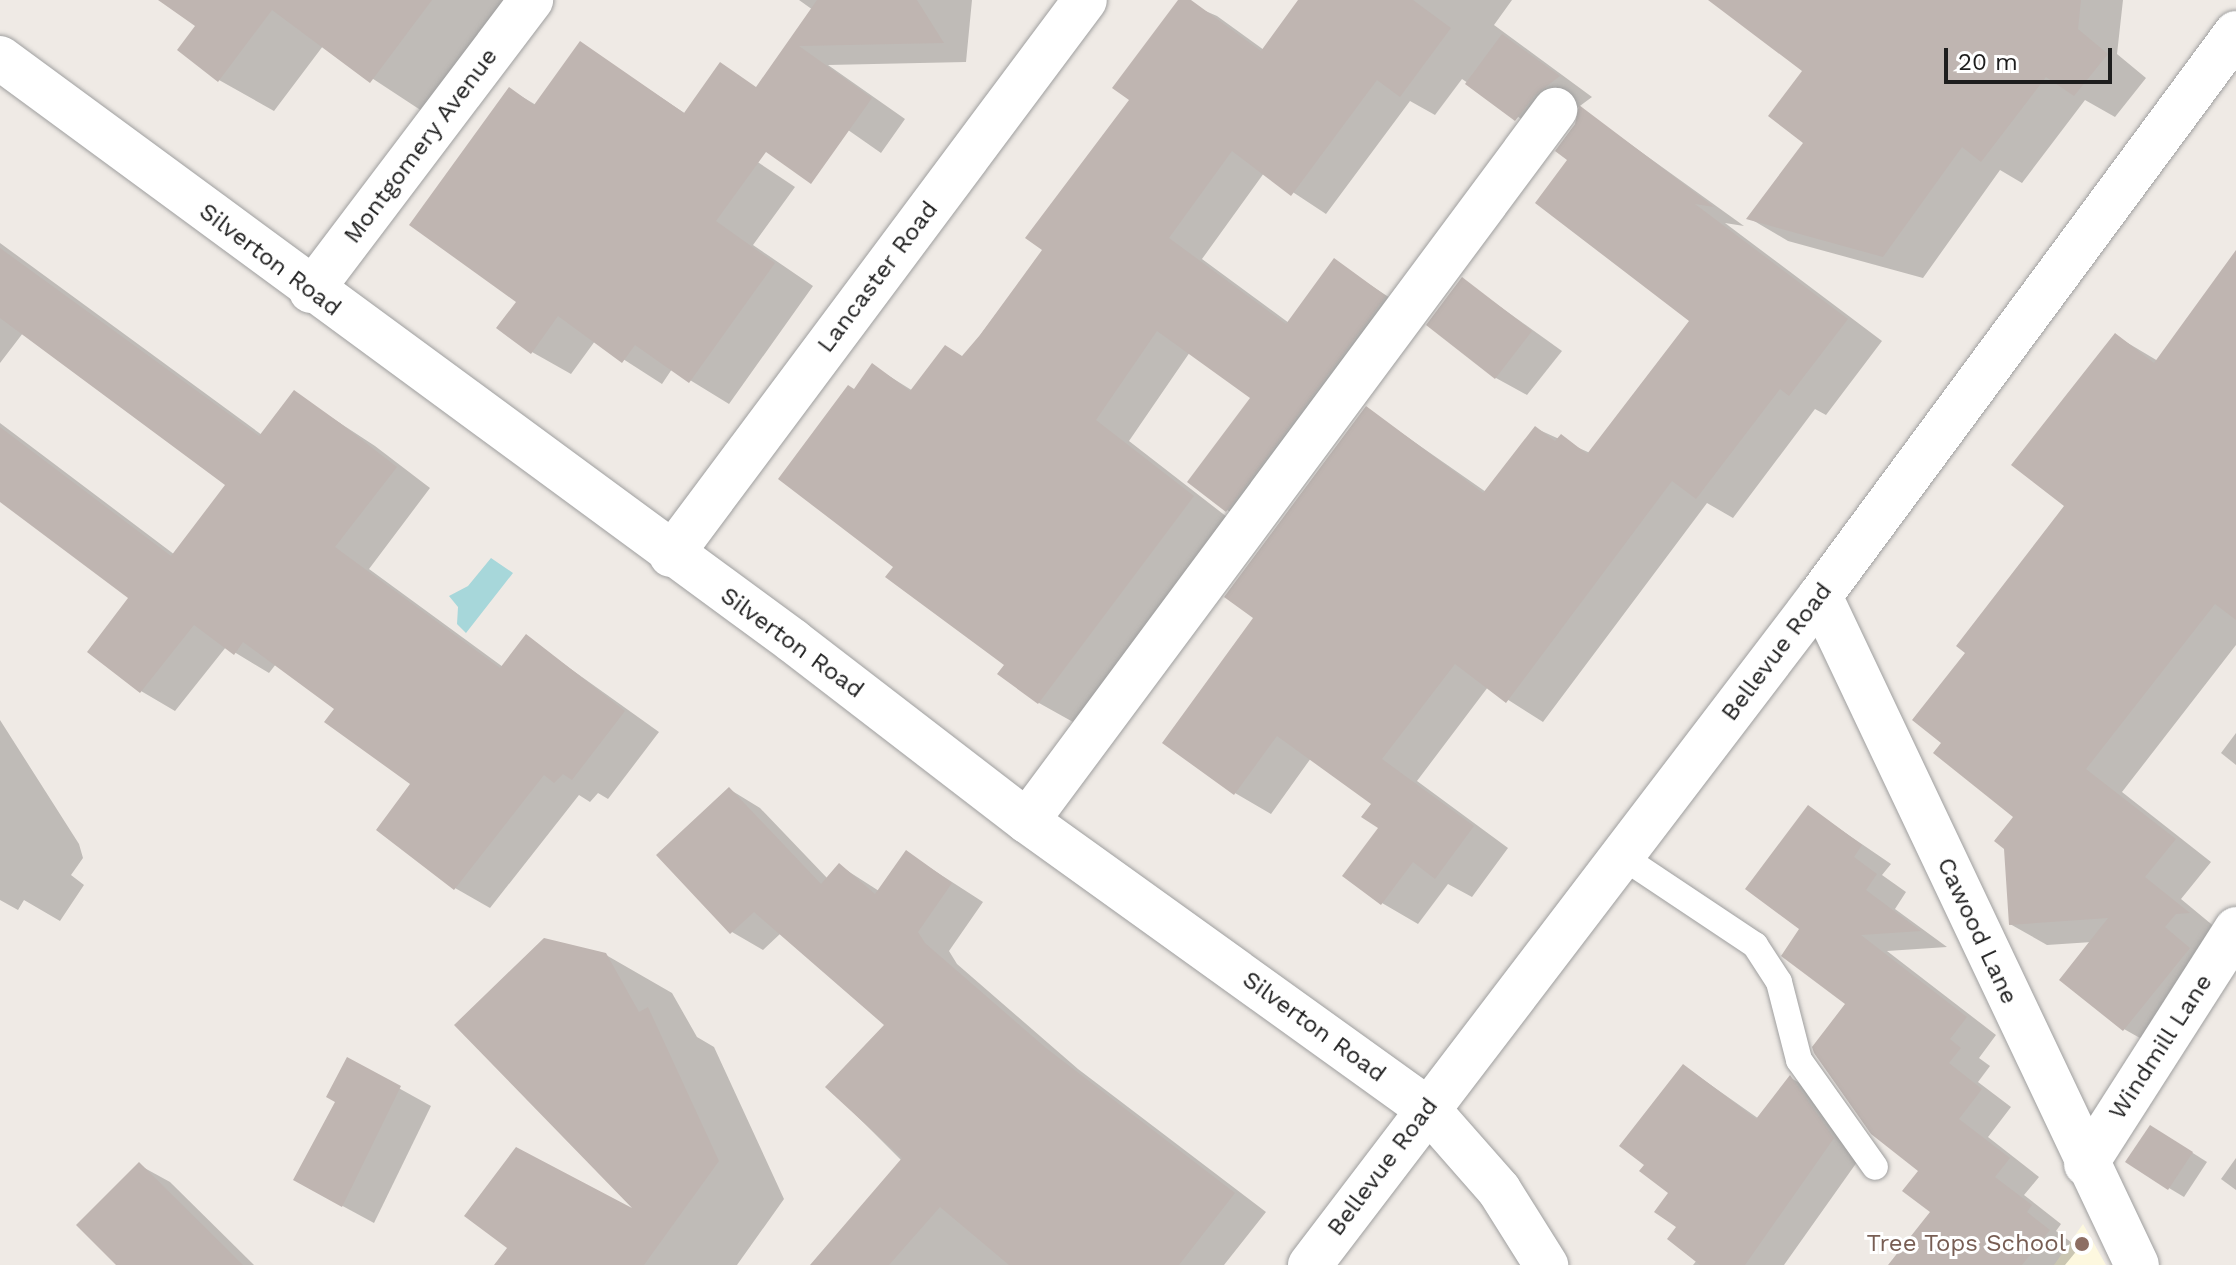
<!DOCTYPE html>
<style>
body{margin:0}
#map{position:relative;width:2236px;height:1265px;overflow:hidden;background:#efeae5;font-family:"Work Sans",sans-serif}
div>[style]{position:absolute}
[style*='--x']{left:calc(var(--x)*1px);top:calc(var(--y)*1px);width:calc(var(--w)*1px);rotate:calc(var(--a)*1deg)}
.education>*{inset:0;background:#fdf8df}
.water>*{inset:0;background:#a7d7da}
.shadow>*{inset:0;background:#0003}
.building>*{inset:0;background:#bfb5b1}
.roads{filter:drop-shadow(0 0 2px #9f9f9f) drop-shadow(0 0 2px #9f9f9f)}
.service>*{height:26px;margin:-13px;padding:0 13px;transform-origin:13px;border-radius:13px;background:#fff}
.minor>*{height:44px;margin:-22px;padding:0 22px;transform-origin:22px;border-radius:22px;background:#fff}
.dots>*{width:22px;height:22px;translate:-50% -50%;box-sizing:border-box;border:4px solid #fff;border-radius:50%}
span{translate:-50% -50%;white-space:nowrap;text-align:center;line-height:1.15;-webkit-text-stroke:6px #fff;paint-order:stroke}
.street-label{font-size:24px;color:#1e1e1e}
.education-label{font-size:24px;color:#785e54}
.right{translate:-100% -50%;text-align:right}
.scale{position:absolute;left:1944px;top:48px;width:168px;height:36px;box-sizing:border-box;border:4px solid #1e1e1e;border-top:0;padding-left:10px;font-size:24px;line-height:28px;white-space:nowrap;color:#1e1e1e;-webkit-text-stroke:6px #fff;paint-order:stroke}
</style>
<div id="map">
<div class="education">
<div style="clip-path:polygon(2083px 1224px,2106px 1265px,2054px 1265px)"></div>
</div>
<div class="water">
<div style="clip-path:polygon(491px 558px,513px 573px,466px 633px,457px 624px,458px 607px,449px 596px,468px 586px)"></div>
</div>
<div class="shadow">
<div style="clip-path:polygon(162px 0,508px 0,425px 113px,323px 46px,274px 111px,219px 80px,198px 26px)"></div>
<div style="clip-path:polygon(799px 0,972px 0,966px 62px,828px 65px,905px 119px,881px 153px,768px 74px,813px 10px)"></div>
<div style="clip-path:polygon(1180px 0,1217px 16px,1264px 50px,1300px 0,1512px 0,1494px 25px,1592px 97px,1569px 114px,1551px 139px,1462px 79px,1435px 115px,1410px 101px,1326px 214px,1264px 173px,1202px 259px,1289px 323px,1334px 261px,1419px 317px,1261px 530px,1227px 510px,1252px 398px,1190px 352px,1129px 441px,1227px 517px,1073px 722px,1039px 703px,1007px 665px,895px 566px,855px 391px,873px 366px,913px 391px,963px 358px,1044px 250px,1131px 100px)"></div>
<div style="clip-path:polygon(1711px 0,2123px 0,2117px 54px,2146px 78px,2115px 117px,2085px 100px,2022px 183px,2000px 170px,1923px 278px,1788px 241px,1749px 218px,1806px 142px,1805px 70px)"></div>
<div style="clip-path:polygon(581px 44px,795px 187px,753px 245px,813px 286px,729px 404px,672px 369px,662px 384px,595px 341px,571px 374px,532px 352px,518px 302px,509px 89px,536px 105px)"></div>
<div style="clip-path:polygon(1580px 108px,1744px 226px,1725px 223px,1882px 341px,1826px 415px,1815px 409px,1733px 518px,1707px 503px,1543px 722px,1488px 687px,1417px 781px,1508px 848px,1472px 897px,1448px 884px,1418px 924px,1382px 903px,1381px 828px,1373px 804px,1311px 758px,1271px 814px,1235px 793px,1256px 618px,1367px 409px,1486px 492px,1535px 428px,1590px 453px,1691px 320px,1570px 160px)"></div>
<div style="clip-path:polygon(0 243px,262px 435px,294px 393px,375px 446px,430px 488px,369px 569px,503px 667px,526px 637px,659px 732px,608px 799px,598px 793px,590px 802px,579px 795px,490px 908px,455px 888px,413px 784px,337px 709px,276px 664px,269px 673px,226px 647px,175px 711px,141px 691px,131px 598px,0 499px,0 423px,175px 555px,228px 485px,23px 333px,0 363px)"></div>
<div style="clip-path:polygon(2236px 253px,2236px 645px,2122px 792px,2211px 862px,2181px 899px,2222px 933px,2161px 1050px,2124px 1029px,2092px 942px,2047px 945px,2010px 924px,2016px 817px,1944px 743px,1968px 653px,2067px 506px,2116px 336px,2158px 361px)"></div>
<div style="clip-path:polygon(1463px 280px,1562px 351px,1527px 395px,1496px 378px)"></div>
<div style="clip-path:polygon(0 720px,79px 844px,83px 858px,71px 875px,84px 885px,60px 921px,24px 900px,18px 910px,0 900px)"></div>
<div style="clip-path:polygon(2236px 733px,2236px 765px,2221px 753px)"></div>
<div style="clip-path:polygon(729px 789px,760px 808px,828px 879px,840px 866px,879px 891px,907px 853px,983px 902px,949px 951px,957px 964px,1078px 1069px,1266px 1212px,1224px 1265px,836px 1265px,902px 1161px,828px 1087px,887px 1025px,781px 933px,763px 950px,732px 932px)"></div>
<div style="clip-path:polygon(1809px 808px,1891px 864px,1882px 875px,1906px 892px,1895px 909px,1947px 947px,1887px 951px,1996px 1035px,1979px 1058px,1990px 1066px,1978px 1082px,2011px 1107px,1988px 1137px,2039px 1177px,2024px 1195px,2061px 1224px,2056px 1231px,2079px 1248px,2065px 1265px,1890px 1265px,1932px 1212px,1921px 1170px,1848px 1003px,1802px 929px)"></div>
<div style="clip-path:polygon(606px 955px,672px 993px,697px 1037px,714px 1047px,784px 1199px,737px 1265px,496px 1265px,639px 1215px)"></div>
<div style="clip-path:polygon(348px 1060px,431px 1106px,374px 1223px,326px 1197px)"></div>
<div style="clip-path:polygon(1684px 1066px,1759px 1119px,1791px 1078px,1818px 1094px,1862px 1155px,1784px 1265px,1693px 1265px,1697px 1260px,1678px 1227px,1671px 1193px)"></div>
<div style="clip-path:polygon(2166px 1136px,2207px 1162px,2184px 1197px,2169px 1188px)"></div>
<div style="clip-path:polygon(2236px 1158px,2236px 1190px,2221px 1179px)"></div>
<div style="clip-path:polygon(139px 1165px,170px 1182px,254px 1265px,119px 1265px)"></div>
</div>
<div class="building">
<div style="clip-path:polygon(158px 0,432px 0,370px 83px,272px 10px,218px 82px,177px 50px,195px 26px)"></div>
<div style="clip-path:polygon(817px 0,917px 0,944px 43px,799px 46px,872px 98px,811px 184px,766px 152px,716px 221px,775px 263px,689px 383px,635px 345px,622px 363px,558px 316px,531px 354px,496px 328px,516px 302px,409px 225px,509px 87px,534px 105px,580px 41px,684px 113px,720px 62px,756px 87px)"></div>
<div style="clip-path:polygon(1178px 0,1191px 0,1261px 51px,1298px 0,1413px 0,1451px 28px,1400px 97px,1377px 80px,1291px 196px,1232px 151px,1169px 238px,1286px 324px,1334px 258px,1386px 296px,1226px 512px,1187px 482px,1250px 398px,1157px 331px,1096px 420px,1194px 496px,1038px 704px,997px 674px,1004px 665px,885px 577px,893px 567px,778px 479px,848px 385px,854px 389px,872px 363px,910px 391px,945px 345px,962px 356px,980px 335px,1042px 250px,1025px 238px,1129px 100px,1112px 88px)"></div>
<div style="clip-path:polygon(1708px 0,2081px 0,2078px 29px,2108px 54px,2074px 96px,2046px 77px,1981px 162px,1962px 147px,1883px 257px,1746px 219px,1803px 143px,1768px 116px,1802px 71px)"></div>
<div style="clip-path:polygon(1502px 34px,1560px 76px,1535px 95px,1515px 121px,1465px 84px)"></div>
<div style="clip-path:polygon(1579px 105px,1714px 207px,1695px 204px,1848px 319px,1789px 396px,1780px 389px,1696px 499px,1672px 481px,1506px 703px,1455px 664px,1382px 759px,1474px 826px,1435px 879px,1413px 862px,1381px 905px,1342px 876px,1378px 828px,1361px 817px,1371px 804px,1277px 736px,1234px 795px,1162px 743px,1253px 618px,1224px 597px,1366px 406px,1483px 493px,1535px 426px,1555px 441px,1561px 434px,1587px 454px,1689px 321px,1535px 203px,1567px 160px,1555px 151px,1575px 124px)"></div>
<div style="clip-path:polygon(0 248px,259px 436px,294px 390px,340px 423px,397px 467px,335px 547px,500px 668px,526px 634px,625px 711px,572px 780px,563px 774px,554px 783px,544px 775px,454px 890px,376px 830px,410px 784px,324px 722px,334px 709px,243px 642px,234px 655px,194px 625px,140px 693px,87px 652px,128px 598px,0 502px,0 427px,171px 556px,225px 485px,0 318px)"></div>
<div style="clip-path:polygon(2236px 250px,2236px 620px,2215px 604px,2086px 769px,2176px 839px,2145px 877px,2190px 913px,2176px 914px,2165px 927px,2190px 948px,2123px 1031px,2059px 980px,2108px 918px,2009px 925px,2004px 849px,1994px 841px,2013px 817px,1933px 753px,1941px 743px,1912px 720px,1965px 653px,1956px 646px,2064px 506px,2011px 465px,2115px 333px,2154px 363px)"></div>
<div style="clip-path:polygon(1462px 277px,1532px 331px,1495px 379px,1426px 325px)"></div>
<div style="clip-path:polygon(729px 787px,821px 884px,839px 863px,875px 894px,906px 850px,952px 883px,918px 932px,925px 943px,1046px 1048px,1235px 1193px,1179px 1265px,1009px 1265px,940px 1207px,889px 1265px,810px 1265px,902px 1158px,825px 1087px,884px 1025px,754px 912px,730px 934px,656px 855px)"></div>
<div style="clip-path:polygon(1808px 805px,1862px 845px,1854px 857px,1877px 874px,1866px 890px,1921px 931px,1861px 935px,1967px 1017px,1950px 1039px,1961px 1048px,1949px 1063px,1982px 1089px,1959px 1119px,2010px 1158px,1995px 1177px,2032px 1205px,2027px 1212px,2050px 1230px,2022px 1265px,1888px 1265px,1930px 1212px,1902px 1191px,1918px 1171px,1871px 1134px,1814px 1053px,1812px 1047px,1845px 1004px,1781px 956px,1799px 929px,1745px 889px)"></div>
<div style="clip-path:polygon(544px 938px,606px 953px,639px 1012px,648px 1007px,719px 1161px,644px 1265px,494px 1265px,507px 1248px,464px 1216px,516px 1147px,632px 1208px,454px 1025px)"></div>
<div style="clip-path:polygon(347px 1057px,401px 1086px,342px 1207px,293px 1180px,335px 1102px,326px 1097px)"></div>
<div style="clip-path:polygon(1683px 1064px,1756px 1119px,1790px 1075px,1834px 1138px,1745px 1265px,1700px 1265px,1667px 1239px,1676px 1227px,1654px 1212px,1668px 1193px,1639px 1171px,1644px 1165px,1619px 1146px)"></div>
<div style="clip-path:polygon(2150px 1125px,2193px 1152px,2168px 1190px,2125px 1162px)"></div>
<div style="clip-path:polygon(139px 1162px,243px 1265px,116px 1265px,76px 1225px)"></div>
</div>
<div class="roads">
<div class="service">
<div style="--x:1623;--y:857;--w:159;--a:33.7"></div>
<div style="--x:1755;--y:945;--w:44;--a:57"></div>
<div style="--x:1779;--y:982;--w:81;--a:75.6"></div>
<div style="--x:1799;--y:1060;--w:131;--a:54.6"></div>
</div>
<div class="minor">
<div style="--x:0;--y:58;--w:984;--a:36.32"></div>
<div style="--x:793;--y:641;--w:295;--a:37.6"></div>
<div style="--x:1027;--y:821;--w:492;--a:35.7"></div>
<div style="--x:1427;--y:1108;--w:109;--a:48.7"></div>
<div style="--x:1499;--y:1190;--w:89;--a:57.9"></div>
<div style="--x:311;--y:291;--w:365;--a:-52.9"></div>
<div style="--x:671;--y:555;--w:692;--a:-53.28"></div>
<div style="--x:1820;--y:596;--w:740;--a:64.65"></div>
<div style="--x:1027;--y:821;--w:886;--a:-53.4"></div>
<div style="--x:2086;--y:1164;--w:279;--a:-57.4"></div>
<div style="--x:1310;--y:1265;--w:841;--a:-52.68"></div>
<div style="--x:1820;--y:596;--w:700;--a:-53.54"></div>
</div>
</div>
<div class="dots">
<div style="left:2082px;top:1244px;background:#8d6e63"></div>
</div>
<div class="street-label">
<span style="left:421px;top:146px;rotate:-53deg">Montgomery Avenue</span>
<span style="left:270px;top:260px;rotate:37deg">Silverton Road</span>
<span style="left:878px;top:277px;rotate:-53deg">Lancaster Road</span>
<span style="left:792px;top:643px;rotate:36deg">Silverton Road</span>
<span style="left:1777px;top:652px;rotate:-53deg">Bellevue Road</span>
<span style="left:1977px;top:931px;rotate:65deg">Cawood Lane</span>
<span style="left:1314px;top:1027px;rotate:36deg">Silverton Road</span>
<span style="left:2161px;top:1047px;rotate:-57deg">Windmill Lane</span>
<span style="left:1383px;top:1167px;rotate:-53deg">Bellevue Road</span>
</div>
<div class="education-label">
<span class="right" style="left:2066px;top:1244px">Tree Tops School</span>
</div>
<div class="scale">20 m</div>
</div>
